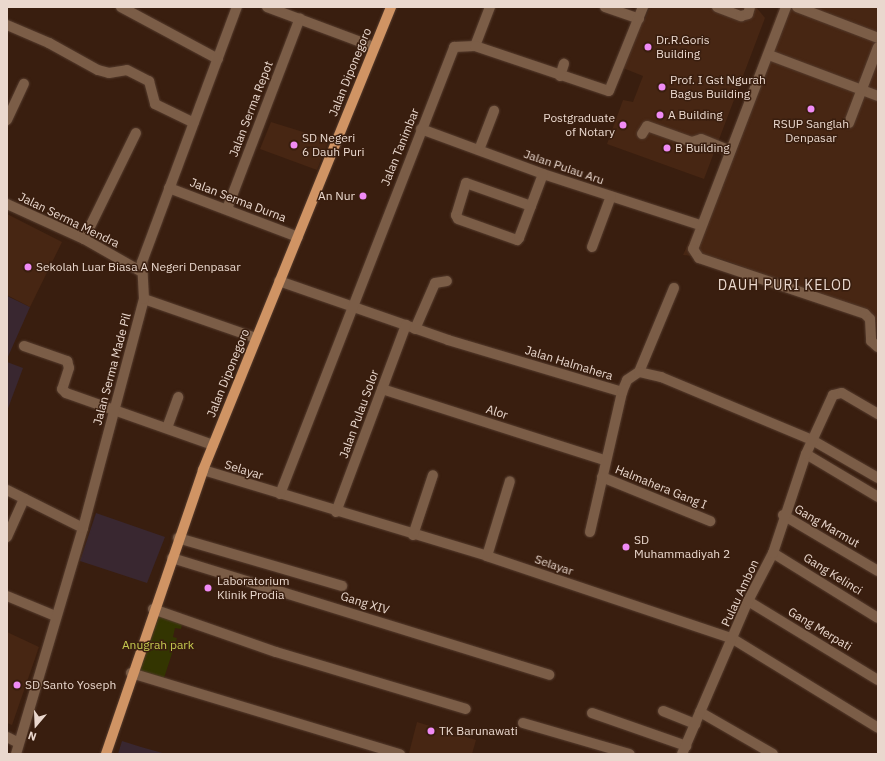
<!DOCTYPE html>
<style>
body{margin:0}
#map{position:relative;width:885px;height:761px;overflow:hidden;background:#391e0f;font-family:"IBM Plex Sans",sans-serif}
div>[style]{position:absolute}
[style*='--x']{left:calc(var(--x)*1px);top:calc(var(--y)*1px);width:calc(var(--w)*1px);rotate:calc(var(--a)*1deg)}
.commercial>*{inset:0;background:#392730}
.built>*{inset:0;background:#472613}
.green>*{inset:0;background:#333501}
.roads{filter:drop-shadow(0 0 1px #553c2e) drop-shadow(0 0 1px #553c2e)}
.minor>*{height:10px;margin:-5px;padding:0 5px;transform-origin:5px;border-radius:5px;background:#7b5d47}
.major>*{height:10px;margin:-5px;padding:0 5px;transform-origin:5px;border-radius:5px;background:#d09464}
.dots>*{width:11px;height:11px;translate:-50% -50%;box-sizing:border-box;border:2px solid #391e0f;border-radius:50%}
span{translate:-50% -50%;white-space:nowrap;text-align:center;line-height:1.15;-webkit-text-stroke:3px #391e0f;paint-order:stroke}
.poi-label{font-size:12px;color:#ead8ce}
.left{translate:0 -50%;text-align:left}
.right{translate:-100% -50%;text-align:right}
.street-label{font-size:12px;color:#ead8ce}
.park-label{font-size:12px;color:#c5c94f}
.quarter-label{font-size:14px;color:#ead8ce;letter-spacing:1px}
.frame{position:absolute;inset:0;border:8px solid #ead8ce;pointer-events:none}
.north{position:absolute;left:16px;top:705px;width:40px;height:40px;-webkit-text-stroke:3px #391e0f;paint-order:stroke;rotate:199deg;font-size:11px;font-weight:700;line-height:16px;text-align:center;color:#ead8ce}
.north::after{content:'';display:block;margin:auto;width:14px;height:18px;background:#ead8ce;clip-path:polygon(50% 0,100% 100%,50% 72%,0 100%)}
</style>
<div id="map">
<div class="commercial">
<div style="clip-path:polygon(7px 296px,30px 307px,7px 359px)"></div>
<div style="clip-path:polygon(7px 362px,23px 368px,7px 411px)"></div>
<div style="clip-path:polygon(96px 513px,165px 537px,147px 583px,80px 561px)"></div>
<div style="clip-path:polygon(122px 741px,141px 747px,166px 754px,118px 754px)"></div>
</div>
<div class="built">
<div style="clip-path:polygon(650px 7px,756px 7px,765px 18px,704px 179px,607px 144px,623px 100px,633px 102px,643px 76px,623px 68px,640px 21px,644px 21px)"></div>
<div style="clip-path:polygon(779px 7px,878px 7px,878px 334px,875px 317px,722px 259px,683px 255px,715px 184px)"></div>
<div style="clip-path:polygon(271px 122px,329px 140px,317px 170px,260px 149px)"></div>
<div style="clip-path:polygon(7px 214px,62px 242px,30px 307px,7px 295px)"></div>
<div style="clip-path:polygon(7px 632px,39px 647px,12px 725px,7px 723px)"></div>
<div style="clip-path:polygon(417px 722px,476px 740px,472px 754px,409px 753px)"></div>
</div>
<div class="green">
<div style="clip-path:polygon(155px 604px,184px 615px,181px 629px,175px 628px,173px 637px,177px 638px,164px 678px,134px 669px)"></div>
</div>
<div class="roads">
<div class="minor">
<div style="--x:121;--y:7;--w:110;--a:28.2"></div>
<div style="--x:267;--y:7;--w:114;--a:20.5"></div>
<div style="--x:605;--y:7;--w:36;--a:19"></div>
<div style="--x:717;--y:7;--w:26;--a:21"></div>
<div style="--x:741;--y:16;--w:7;--a:-16"></div>
<div style="--x:748;--y:14;--w:7;--a:-74"></div>
<div style="--x:786;--y:7;--w:259;--a:111"></div>
<div style="--x:693;--y:249;--w:11;--a:56"></div>
<div style="--x:699;--y:258;--w:175;--a:18.6"></div>
<div style="--x:865;--y:314;--w:7;--a:45"></div>
<div style="--x:870;--y:319;--w:22;--a:87"></div>
<div style="--x:871;--y:341;--w:9;--a:41"></div>
<div style="--x:797;--y:7;--w:87;--a:20.9"></div>
<div style="--x:7;--y:25;--w:46;--a:23.2"></div>
<div style="--x:49;--y:43;--w:56;--a:28.9"></div>
<div style="--x:98;--y:70;--w:11;--a:15"></div>
<div style="--x:109;--y:73;--w:18;--a:-9"></div>
<div style="--x:127;--y:70;--w:25;--a:27"></div>
<div style="--x:149;--y:81;--w:24;--a:75"></div>
<div style="--x:155;--y:104;--w:43;--a:26"></div>
<div style="--x:475;--y:46;--w:42;--a:-69"></div>
<div style="--x:769;--y:55;--w:116;--a:20.6"></div>
<div style="--x:560;--y:76;--w:13;--a:-72"></div>
<div style="--x:7;--y:120;--w:40;--a:-65"></div>
<div style="--x:849;--y:123;--w:81;--a:-69.1"></div>
<div style="--x:421;--y:129;--w:130;--a:20.2"></div>
<div style="--x:543;--y:174;--w:165;--a:18"></div>
<div style="--x:642;--y:134;--w:9;--a:-58"></div>
<div style="--x:647;--y:126;--w:48;--a:19.6"></div>
<div style="--x:692;--y:142;--w:9;--a:-18"></div>
<div style="--x:701;--y:139;--w:31;--a:22"></div>
<div style="--x:479;--y:150;--w:42;--a:-69"></div>
<div style="--x:169;--y:188;--w:138;--a:20.8"></div>
<div style="--x:7;--y:204;--w:85;--a:24.4"></div>
<div style="--x:84;--y:239;--w:64;--a:29.7"></div>
<div style="--x:531;--y:206;--w:69;--a:-160.5"></div>
<div style="--x:466;--y:183;--w:34;--a:107"></div>
<div style="--x:456;--y:215;--w:4;--a:63"></div>
<div style="--x:458;--y:219;--w:63;--a:19.6"></div>
<div style="--x:517;--y:240;--w:3;--a:-45"></div>
<div style="--x:519;--y:238;--w:68;--a:-69.4"></div>
<div style="--x:227;--y:209;--w:204;--a:-69.1"></div>
<div style="--x:84;--y:239;--w:118;--a:-63.9"></div>
<div style="--x:592;--y:247;--w:54;--a:-69.6"></div>
<div style="--x:279;--y:281;--w:179;--a:19.2"></div>
<div style="--x:448;--y:340;--w:182;--a:16.6"></div>
<div style="--x:144;--y:299;--w:119;--a:19.2"></div>
<div style="--x:415;--y:329;--w:50;--a:-66.5"></div>
<div style="--x:435;--y:283;--w:12;--a:-9"></div>
<div style="--x:24;--y:346;--w:46;--a:19.2"></div>
<div style="--x:67;--y:361;--w:7;--a:74"></div>
<div style="--x:69;--y:368;--w:22;--a:108"></div>
<div style="--x:62;--y:389;--w:6;--a:45"></div>
<div style="--x:66;--y:393;--w:156;--a:19.5"></div>
<div style="--x:639;--y:372;--w:91;--a:-67.4"></div>
<div style="--x:382;--y:389;--w:234;--a:17.7"></div>
<div style="--x:167;--y:428;--w:33;--a:-70"></div>
<div style="--x:806;--y:454;--w:84;--a:30.8"></div>
<div style="--x:203;--y:470;--w:297;--a:16.8"></div>
<div style="--x:487;--y:556;--w:260;--a:18.6"></div>
<div style="--x:733;--y:639;--w:170;--a:31.5"></div>
<div style="--x:602;--y:477;--w:117;--a:22.2"></div>
<div style="--x:7;--y:490;--w:85;--a:26.6"></div>
<div style="--x:280;--y:494;--w:480;--a:-68.7"></div>
<div style="--x:454;--y:47;--w:21;--a:-3"></div>
<div style="--x:475;--y:46;--w:141;--a:18.6"></div>
<div style="--x:609;--y:91;--w:91;--a:-68"></div>
<div style="--x:336;--y:512;--w:200;--a:-69.5"></div>
<div style="--x:783;--y:515;--w:110;--a:30.5"></div>
<div style="--x:590;--y:532;--w:144;--a:-77.1"></div>
<div style="--x:622;--y:392;--w:13;--a:-67"></div>
<div style="--x:627;--y:380;--w:14;--a:-34"></div>
<div style="--x:639;--y:372;--w:23;--a:13"></div>
<div style="--x:661;--y:377;--w:164;--a:22.6"></div>
<div style="--x:812;--y:440;--w:76;--a:29.9"></div>
<div style="--x:413;--y:535;--w:63;--a:-71.6"></div>
<div style="--x:7;--y:537;--w:42;--a:-65.9"></div>
<div style="--x:178;--y:538;--w:171;--a:16.3"></div>
<div style="--x:773;--y:553;--w:123;--a:31.8"></div>
<div style="--x:487;--y:556;--w:78;--a:-73"></div>
<div style="--x:172;--y:558;--w:395;--a:17.2"></div>
<div style="--x:7;--y:596;--w:52;--a:22.6"></div>
<div style="--x:748;--y:601;--w:152;--a:31.3"></div>
<div style="--x:153;--y:609;--w:130;--a:19.3"></div>
<div style="--x:276;--y:652;--w:198;--a:16.7"></div>
<div style="--x:131;--y:673;--w:281;--a:16.8"></div>
<div style="--x:663;--y:711;--w:35;--a:22"></div>
<div style="--x:700;--y:712;--w:84;--a:29.9"></div>
<div style="--x:592;--y:713;--w:100;--a:19.3"></div>
<div style="--x:523;--y:723;--w:111;--a:16.2"></div>
<div style="--x:7;--y:737;--w:11;--a:27"></div>
<div style="--x:16;--y:754;--w:236;--a:-73.5"></div>
<div style="--x:83;--y:528;--w:237;--a:-75.1"></div>
<div style="--x:144;--y:299;--w:37;--a:-93"></div>
<div style="--x:142;--y:262;--w:272;--a:-69.6"></div>
<div style="--x:682;--y:754;--w:167;--a:-66.7"></div>
<div style="--x:748;--y:601;--w:54;--a:-62.5"></div>
<div style="--x:773;--y:553;--w:104;--a:-71.6"></div>
<div style="--x:806;--y:454;--w:65;--a:-65.4"></div>
<div style="--x:833;--y:395;--w:9;--a:-13"></div>
<div style="--x:842;--y:393;--w:42;--a:30.3"></div>
</div>
<div class="major">
<div style="--x:106;--y:754;--w:300;--a:-71.1"></div>
<div style="--x:203;--y:470;--w:500;--a:-67.9"></div>
</div>
</div>
<div class="dots">
<div style="left:648px;top:47px;background:#f08bf5"></div>
<div style="left:662px;top:87px;background:#f08bf5"></div>
<div style="left:811px;top:109px;background:#f08bf5"></div>
<div style="left:660px;top:115px;background:#f08bf5"></div>
<div style="left:623px;top:125px;background:#f08bf5"></div>
<div style="left:294px;top:145px;background:#f08bf5"></div>
<div style="left:667px;top:148px;background:#f08bf5"></div>
<div style="left:363px;top:196px;background:#f08bf5"></div>
<div style="left:28px;top:267px;background:#f08bf5"></div>
<div style="left:626px;top:547px;background:#f08bf5"></div>
<div style="left:208px;top:588px;background:#f08bf5"></div>
<div style="left:17px;top:685px;background:#f08bf5"></div>
<div style="left:431px;top:731px;background:#f08bf5"></div>
</div>
<div class="poi-label">
<span class="left" style="left:656px;top:47px">Dr.R.Goris<br>Building</span>
<span class="left" style="left:670px;top:87px">Prof. I Gst Ngurah<br>Bagus Building</span>
<span class="left" style="left:668px;top:115px">A Building</span>
<span class="right" style="left:615px;top:125px">Postgraduate<br>of Notary</span>
<span style="left:811px;top:131px">RSUP Sanglah<br>Denpasar</span>
<span class="left" style="left:302px;top:145px">SD Negeri<br>6 Dauh Puri</span>
<span class="left" style="left:675px;top:148px">B Building</span>
<span class="right" style="left:355px;top:196px">An Nur</span>
<span class="left" style="left:36px;top:267px">Sekolah Luar Biasa A Negeri Denpasar</span>
<span class="left" style="left:634px;top:547px">SD<br>Muhammadiyah 2</span>
<span class="left" style="left:217px;top:588px">Laboratorium<br>Klinik Prodia</span>
<span class="left" style="left:25px;top:685px">SD Santo Yoseph</span>
<span class="left" style="left:439px;top:731px">TK Barunawati</span>
</div>
<div class="street-label">
<span style="left:350px;top:72px;rotate:-68deg">Jalan Diponegoro</span>
<span style="left:251px;top:109px;rotate:-69deg">Jalan Serma Repot</span>
<span style="left:400px;top:147px;rotate:-68deg">Jalan Tanimbar</span>
<span style="left:564px;top:167px;rotate:19deg">Jalan Pulau Aru</span>
<span style="left:238px;top:200px;rotate:21deg">Jalan Serma Durna</span>
<span style="left:69px;top:220px;rotate:26deg">Jalan Serma Mendra</span>
<span style="left:569px;top:363px;rotate:17deg">Jalan Halmahera</span>
<span style="left:112px;top:369px;rotate:-75deg">Jalan Serma Made Pil</span>
<span style="left:228px;top:373px;rotate:-68deg">Jalan Diponegoro</span>
<span style="left:497px;top:412px;rotate:18deg">Alor</span>
<span style="left:359px;top:414px;rotate:-70deg">Jalan Pulau Solor</span>
<span style="left:244px;top:470px;rotate:17deg">Selayar</span>
<span style="left:661px;top:487px;rotate:22deg">Halmahera Gang I</span>
<span style="left:827px;top:526px;rotate:30deg">Gang Marmut</span>
<span style="left:554px;top:565px;rotate:19deg">Selayar</span>
<span style="left:833px;top:574px;rotate:32deg">Gang Kelinci</span>
<span style="left:740px;top:593px;rotate:-65deg">Pulau Ambon</span>
<span style="left:365px;top:603px;rotate:17deg">Gang XIV</span>
<span style="left:820px;top:629px;rotate:31deg">Gang Merpati</span>
</div>
<div class="park-label">
<span style="left:158px;top:645px">Anugrah park</span>
</div>
<div class="quarter-label">
<span style="left:785px;top:285px">DAUH PURI KELOD</span>
</div>
<div class="frame"></div>
<div class="north">N</div>
</div>
